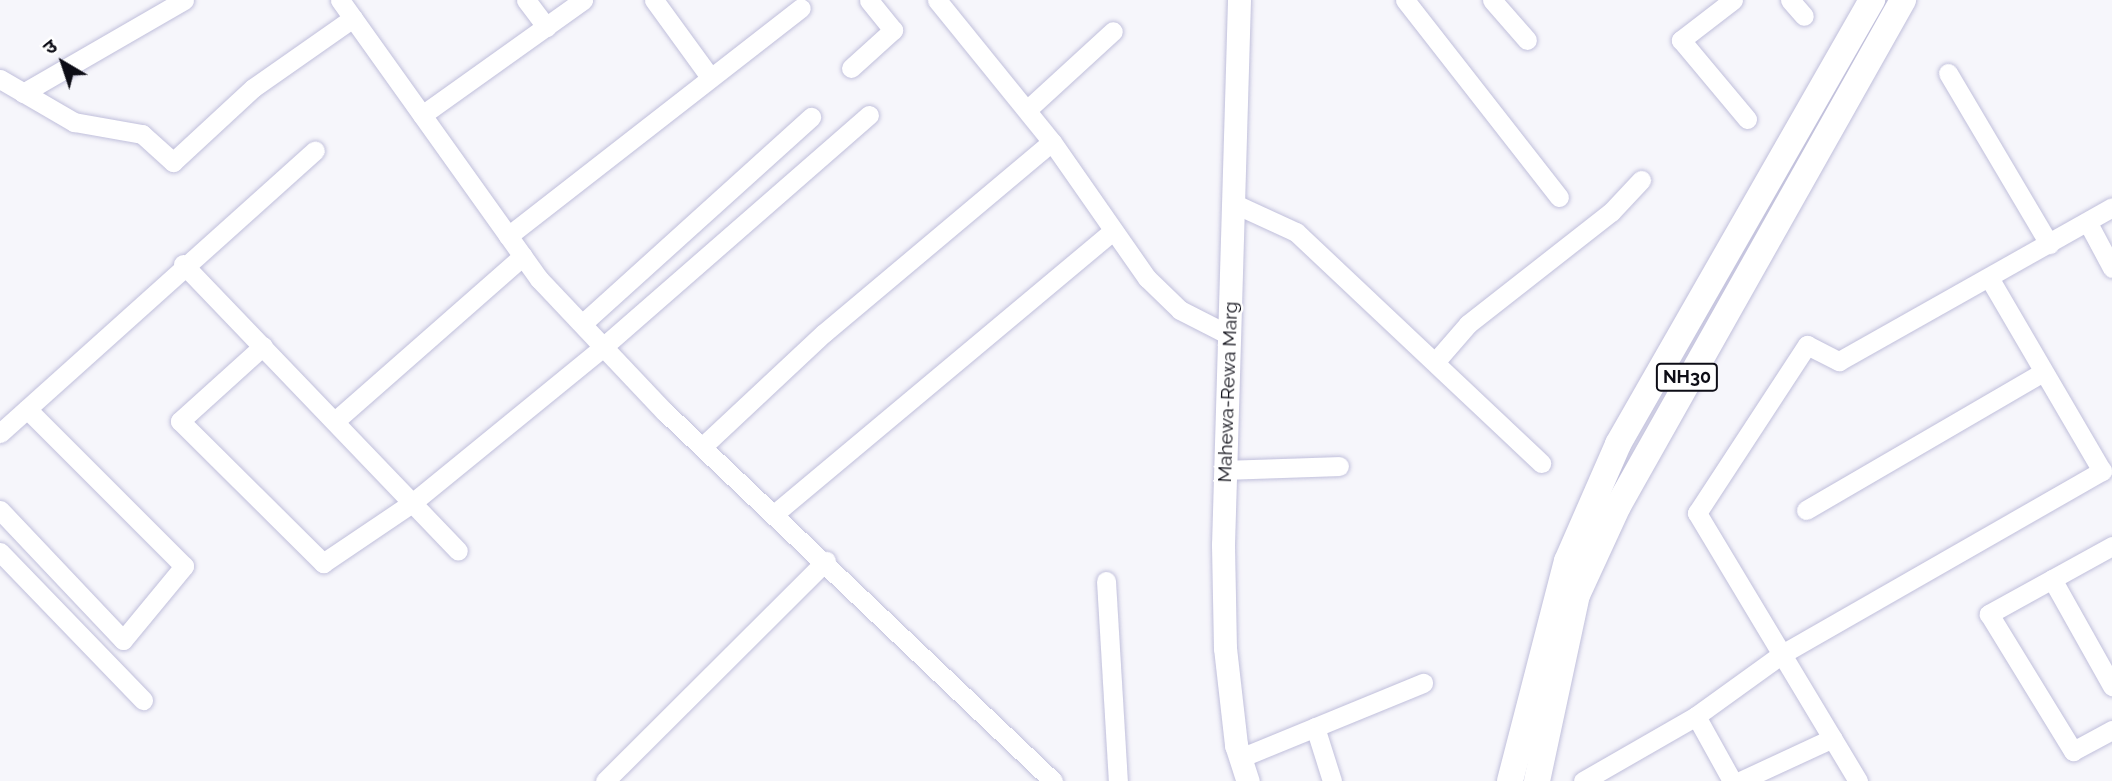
<!DOCTYPE html>
<meta charset="utf-8">
<style>
body{margin:0}
#map{position:relative;width:2112px;height:781px;overflow:hidden;background:#f6f6fb;font-family:Raleway,"Noto Sans Devanagari",sans-serif}
div>[style]{position:absolute}
[style*='--x']{left:calc(var(--x)*1px);top:calc(var(--y)*1px);width:calc(var(--w)*1px);rotate:calc(var(--a)*1deg)}
.roads{filter:drop-shadow(0 0 2px #c0bfdb) drop-shadow(0 0 2px #c0bfdb)}
.minor>*{height:19px;margin:-9.5px;padding:0 9.5px;transform-origin:9.5px;border-radius:9.5px;background:#fff}
.major>*{height:23px;margin:-11.5px;padding:0 11.5px;transform-origin:11.5px;border-radius:11.5px;background:#fff}
.highway>*{height:26px;margin:-13px;padding:0 13px;transform-origin:13px;border-radius:13px;background:#fff}
span{translate:-50% -50%;white-space:nowrap;text-align:center;line-height:1.15;-webkit-text-stroke:5px #fff;paint-order:stroke}
.shield-label span{padding:2px 5px;background:#fff;border:2px solid;border-radius:5px;-webkit-text-stroke-width:0}
.shield-label{font-size:18px;color:#0d0d16;font-weight:700}
.street-label{font-size:19px;color:#0d0d16}
.north{position:absolute;left:28px;top:28px;width:70px;height:70px;-webkit-text-stroke:5px #fff;paint-order:stroke;rotate:321deg;font-size:19px;font-weight:700;line-height:28px;text-align:center;color:#0d0d16}
.north::after{content:'';display:block;margin:auto;width:24px;height:32px;background:#0d0d16;clip-path:polygon(50% 0,100% 100%,50% 72%,0 100%)}
</style>
<div id="map">
<div class="roads">
<div class="minor">
<div style="--x:340;--y:0;--w:343;--a:54.5"></div>
<div style="--x:539;--y:279;--w:182;--a:46.6"></div>
<div style="--x:664;--y:411;--w:537;--a:43.57"></div>
<div style="--x:526;--y:0;--w:34;--a:53"></div>
<div style="--x:654;--y:0;--w:95;--a:54"></div>
<div style="--x:1405;--y:0;--w:250;--a:52"></div>
<div style="--x:1492;--y:0;--w:53;--a:48.8"></div>
<div style="--x:1733;--y:0;--w:66;--a:142.4"></div>
<div style="--x:1681;--y:40;--w:103;--a:50.1"></div>
<div style="--x:1790;--y:0;--w:21;--a:49"></div>
<div style="--x:851;--y:68;--w:57;--a:-42.1"></div>
<div style="--x:893;--y:30;--w:38;--a:-129"></div>
<div style="--x:1948;--y:73;--w:199;--a:59.4"></div>
<div style="--x:0;--y:79;--w:86;--a:30.2"></div>
<div style="--x:74;--y:122;--w:69;--a:10"></div>
<div style="--x:142;--y:134;--w:42;--a:42.1"></div>
<div style="--x:173;--y:162;--w:109;--a:-42.8"></div>
<div style="--x:253;--y:88;--w:122;--a:-35"></div>
<div style="--x:23;--y:93;--w:186;--a:-30"></div>
<div style="--x:1028;--y:109;--w:115;--a:-42.5"></div>
<div style="--x:422;--y:115;--w:198;--a:-35.5"></div>
<div style="--x:1052;--y:142;--w:166;--a:55.1"></div>
<div style="--x:1147;--y:278;--w:46;--a:44.1"></div>
<div style="--x:1180;--y:310;--w:55;--a:27"></div>
<div style="--x:1233;--y:203;--w:69;--a:24.7"></div>
<div style="--x:1296;--y:232;--w:337;--a:43.3"></div>
<div style="--x:2088;--y:223;--w:51;--a:61.9"></div>
<div style="--x:508;--y:236;--w:371;--a:-37.9"></div>
<div style="--x:183;--y:264;--w:397;--a:46.2"></div>
<div style="--x:582;--y:324;--w:309;--a:-42.1"></div>
<div style="--x:263;--y:346;--w:112;--a:137.9"></div>
<div style="--x:180;--y:421;--w:202;--a:44.8"></div>
<div style="--x:323;--y:563;--w:107;--a:-34"></div>
<div style="--x:412;--y:503;--w:247;--a:-39.2"></div>
<div style="--x:603;--y:347;--w:353;--a:-41.1"></div>
<div style="--x:1436;--y:361;--w:49;--a:-49.1"></div>
<div style="--x:1468;--y:324;--w:182;--a:-38.1"></div>
<div style="--x:1611;--y:212;--w:44;--a:-46.8"></div>
<div style="--x:335;--y:421;--w:250;--a:-41.3"></div>
<div style="--x:0;--y:433;--w:423;--a:-41.9"></div>
<div style="--x:702;--y:447;--w:167;--a:-43.1"></div>
<div style="--x:824;--y:333;--w:297;--a:-40"></div>
<div style="--x:1052;--y:142;--w:183;--a:-129"></div>
<div style="--x:1225;--y:470;--w:114;--a:-2"></div>
<div style="--x:0;--y:510;--w:179;--a:46.6"></div>
<div style="--x:123;--y:640;--w:96;--a:-50.5"></div>
<div style="--x:184;--y:566;--w:222;--a:-135"></div>
<div style="--x:1806;--y:510;--w:274;--a:-30.2"></div>
<div style="--x:773;--y:515;--w:442;--a:-39.9"></div>
<div style="--x:2112;--y:546;--w:141;--a:151.1"></div>
<div style="--x:1989;--y:614;--w:161;--a:58.5"></div>
<div style="--x:2073;--y:751;--w:44;--a:-28.3"></div>
<div style="--x:0;--y:552;--w:206;--a:46"></div>
<div style="--x:2052;--y:579;--w:123;--a:60.7"></div>
<div style="--x:1106;--y:581;--w:200;--a:86.6"></div>
<div style="--x:1696;--y:716;--w:74;--a:61"></div>
<div style="--x:1315;--y:727;--w:57;--a:72.5"></div>
<div style="--x:1240;--y:758;--w:198;--a:-22.3"></div>
<div style="--x:605;--y:781;--w:312;--a:-44.9"></div>
<div style="--x:1583;--y:781;--w:130;--a:-29.9"></div>
<div style="--x:1696;--y:716;--w:106;--a:-35.8"></div>
<div style="--x:1782;--y:654;--w:369;--a:-29.8"></div>
<div style="--x:2102;--y:471;--w:224;--a:-120.3"></div>
<div style="--x:1740;--y:781;--w:102;--a:-24.8"></div>
<div style="--x:1858;--y:781;--w:313;--a:-121"></div>
<div style="--x:1697;--y:513;--w:201;--a:-56.8"></div>
<div style="--x:1807;--y:345;--w:36;--a:27"></div>
<div style="--x:1839;--y:361;--w:313;--a:-29.4"></div>
</div>
<div class="major">
<div style="--x:1239;--y:0;--w:545;--a:91.68"></div>
<div style="--x:1223;--y:545;--w:103;--a:88.9"></div>
<div style="--x:1225;--y:648;--w:98;--a:83.5"></div>
<div style="--x:1236;--y:745;--w:38;--a:72"></div>
</div>
<div class="highway">
<div style="--x:1510;--y:781;--w:227;--a:-75.5"></div>
<div style="--x:1567;--y:561;--w:128;--a:-66.4"></div>
<div style="--x:1618;--y:444;--w:512;--a:-60.23"></div>
<div style="--x:1537;--y:781;--w:190;--a:-77.9"></div>
<div style="--x:1577;--y:595;--w:98;--a:-65.3"></div>
<div style="--x:1618;--y:506;--w:581;--a:-60.61"></div>
</div>
</div>
<div class="shield-label">
<span style="left:1687px;top:377px">NH30</span>
</div>
<div class="street-label">
<span style="left:1228px;top:392px;rotate:-88deg">Mahewa-Rewa Marg</span>
</div>
<div class="north">उ</div>
</div>
